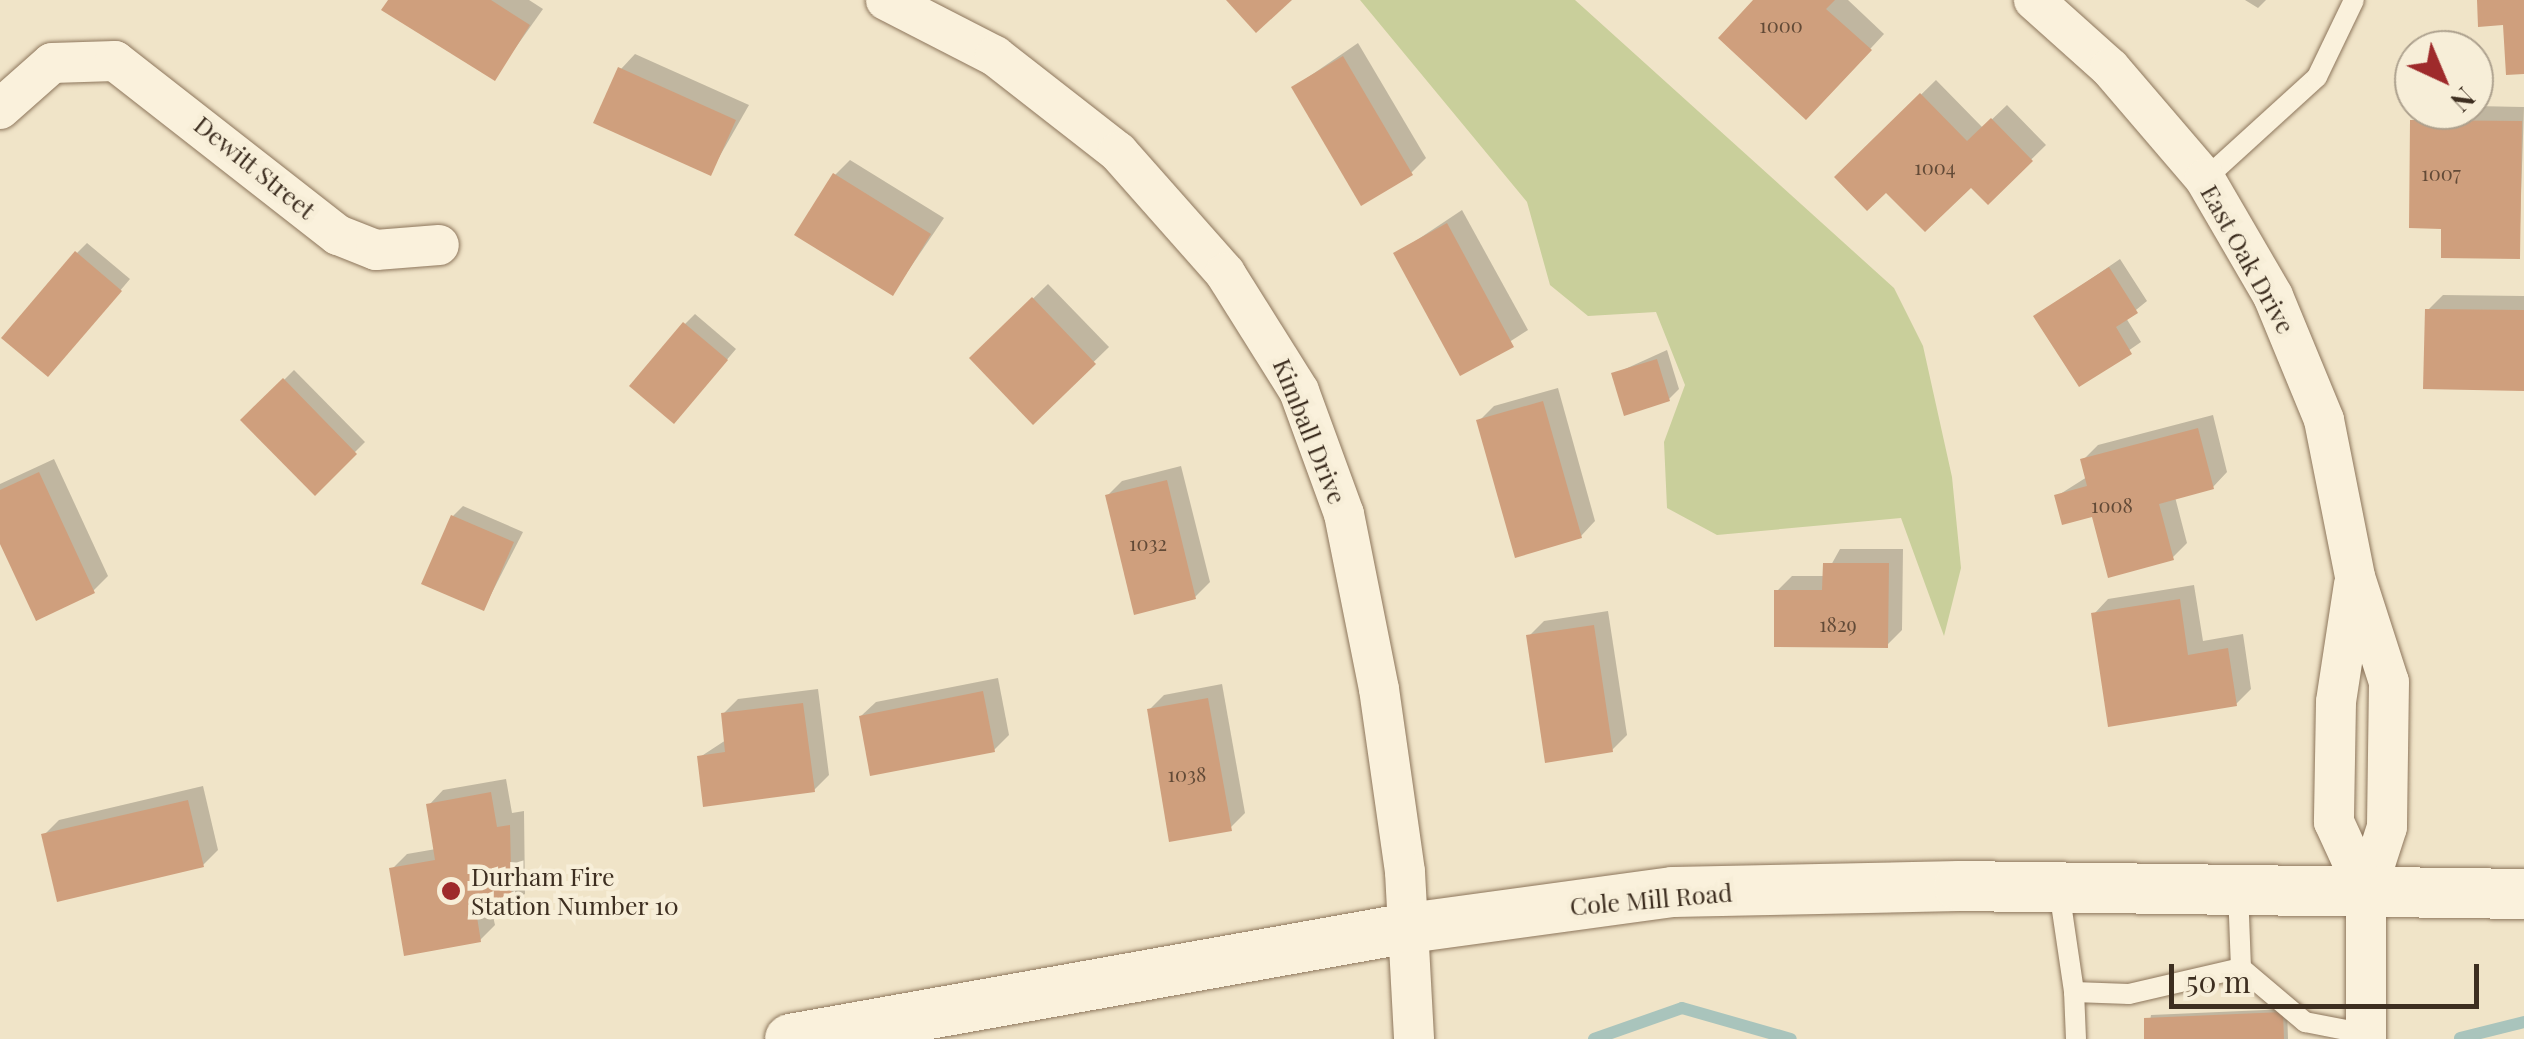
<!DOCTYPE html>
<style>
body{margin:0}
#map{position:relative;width:2524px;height:1039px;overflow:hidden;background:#f0e4c8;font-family:"Playfair Display",serif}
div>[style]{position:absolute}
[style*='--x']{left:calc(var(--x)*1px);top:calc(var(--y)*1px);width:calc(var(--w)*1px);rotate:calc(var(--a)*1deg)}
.green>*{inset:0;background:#c9cf9b}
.shadow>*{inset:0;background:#0003}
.stream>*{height:12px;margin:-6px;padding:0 6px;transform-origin:6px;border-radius:6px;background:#a9c4bc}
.building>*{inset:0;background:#cf9f7d}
.roads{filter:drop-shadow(0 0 2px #8d765c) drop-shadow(0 0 2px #8d765c)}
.service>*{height:20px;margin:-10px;padding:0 10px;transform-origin:10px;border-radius:10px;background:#faf1dc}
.minor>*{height:40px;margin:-20px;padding:0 20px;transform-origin:20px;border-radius:20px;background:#faf1dc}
.tertiary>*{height:50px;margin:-25px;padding:0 25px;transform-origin:25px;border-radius:25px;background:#faf1dc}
.dots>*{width:28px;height:28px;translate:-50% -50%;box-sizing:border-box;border:5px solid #f7eed8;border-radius:50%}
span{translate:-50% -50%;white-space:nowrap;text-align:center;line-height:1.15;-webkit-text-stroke:9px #f7eed8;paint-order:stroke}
.number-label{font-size:20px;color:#624a37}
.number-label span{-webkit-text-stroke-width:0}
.street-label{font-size:25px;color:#3d2e20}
.poi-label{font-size:25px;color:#3d2e20}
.left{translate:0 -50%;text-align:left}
.north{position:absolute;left:2394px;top:30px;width:100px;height:100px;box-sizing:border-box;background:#f7eed8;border:2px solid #ada18e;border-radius:50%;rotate:136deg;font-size:28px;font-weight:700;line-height:40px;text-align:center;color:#3d2e20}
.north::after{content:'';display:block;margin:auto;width:35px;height:45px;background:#9e2a2b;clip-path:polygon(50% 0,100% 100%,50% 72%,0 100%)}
.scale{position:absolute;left:2169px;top:964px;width:310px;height:45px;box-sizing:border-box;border:5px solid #3d2e20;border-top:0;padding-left:12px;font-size:30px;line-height:35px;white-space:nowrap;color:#3d2e20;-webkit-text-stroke:8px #f7eed8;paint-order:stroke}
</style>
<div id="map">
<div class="green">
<div style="clip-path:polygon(1360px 0,1575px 0,1894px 288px,1923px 346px,1952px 477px,1961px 568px,1944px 636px,1901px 518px,1717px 535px,1667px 508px,1664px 442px,1685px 385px,1656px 312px,1588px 316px,1550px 285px,1527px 202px)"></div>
</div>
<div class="shadow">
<div style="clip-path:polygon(391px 0,529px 0,543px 9px,494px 78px)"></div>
<div style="clip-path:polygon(1756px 0,1848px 0,1884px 34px,1821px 102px)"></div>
<div style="clip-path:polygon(2245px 0,2266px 0,2258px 8px)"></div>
<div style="clip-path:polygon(1358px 43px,1426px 158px,1411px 173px,1294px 87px)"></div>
<div style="clip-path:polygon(635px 54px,749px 105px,710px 173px,621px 69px)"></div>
<div style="clip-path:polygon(1936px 80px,1983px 128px,2007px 105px,2046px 145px,1988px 202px,1971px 184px,1886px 189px,1837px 177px)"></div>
<div style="clip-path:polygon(2474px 106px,2524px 107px,2519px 256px,2444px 226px,2413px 121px,2423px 110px)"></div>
<div style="clip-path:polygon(850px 160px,944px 218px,893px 293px,835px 175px)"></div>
<div style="clip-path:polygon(1462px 210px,1528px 330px,1461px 373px,1396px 254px)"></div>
<div style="clip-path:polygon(87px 243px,130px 279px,58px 364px,77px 253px)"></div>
<div style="clip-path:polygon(2120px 259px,2147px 301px,2126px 318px,2141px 342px,2080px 384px,2037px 316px)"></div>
<div style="clip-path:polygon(1048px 284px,1109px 347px,1033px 421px,972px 358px)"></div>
<div style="clip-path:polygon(2443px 295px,2524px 296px,2524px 388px,2428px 310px)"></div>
<div style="clip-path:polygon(695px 314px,736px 349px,684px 410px,685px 324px)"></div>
<div style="clip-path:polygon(1667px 350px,1679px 389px,1669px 399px,1614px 374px)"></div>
<div style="clip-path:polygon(294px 370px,365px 442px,315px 492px,244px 420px)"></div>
<div style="clip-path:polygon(1558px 388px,1595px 521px,1581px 536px,1479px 421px,1494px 406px)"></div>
<div style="clip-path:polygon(2213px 415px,2227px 472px,2213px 487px,2175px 497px,2187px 543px,2172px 558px,2057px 496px,2087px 477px,2083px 460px,2098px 445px)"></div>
<div style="clip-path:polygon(54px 459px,108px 576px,93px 591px,0 538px,0 484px)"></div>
<div style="clip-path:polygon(1181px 466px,1210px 582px,1195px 597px,1107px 496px,1122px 481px)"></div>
<div style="clip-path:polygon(463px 506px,523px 532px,484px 608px,453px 516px)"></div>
<div style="clip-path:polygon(1840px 549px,1903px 549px,1902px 630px,1887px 645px,1777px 591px,1792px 576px,1825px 576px)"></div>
<div style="clip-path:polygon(2194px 585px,2203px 641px,2243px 634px,2251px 689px,2236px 704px,2094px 614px,2108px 599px)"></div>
<div style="clip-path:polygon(1608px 611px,1627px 735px,1612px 750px,1529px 636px,1544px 621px)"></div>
<div style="clip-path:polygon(998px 678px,1009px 735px,994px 750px,861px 716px,876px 702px)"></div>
<div style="clip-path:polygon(1222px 684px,1245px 813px,1230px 828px,1149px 710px,1164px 695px)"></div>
<div style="clip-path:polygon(818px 689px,829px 775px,814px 790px,700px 757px,726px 740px,723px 714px,738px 699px)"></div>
<div style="clip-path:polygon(506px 779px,512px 813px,524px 811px,525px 894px,492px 912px,495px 925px,480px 940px,392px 869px,407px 854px,436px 849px,429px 805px,443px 790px)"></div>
<div style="clip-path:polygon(203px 786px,218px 850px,203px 865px,44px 835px,59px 820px)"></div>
<div style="clip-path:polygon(2287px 1009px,2288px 1039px,2147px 1039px,2151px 1015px)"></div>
</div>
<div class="stream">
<div style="--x:2460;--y:1038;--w:66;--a:-14"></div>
<div style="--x:1594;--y:1039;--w:93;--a:-19.4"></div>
<div style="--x:1682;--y:1008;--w:113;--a:15.9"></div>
</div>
<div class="building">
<div style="clip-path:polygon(388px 0,491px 0,530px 25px,495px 81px,381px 10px)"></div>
<div style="clip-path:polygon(1226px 0,1292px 0,1256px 33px)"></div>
<div style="clip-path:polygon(1753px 0,1835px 0,1826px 9px,1872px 50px,1806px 120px,1718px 38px)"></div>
<div style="clip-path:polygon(2477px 0,2524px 0,2524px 74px,2506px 75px,2503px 25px,2478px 27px)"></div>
<div style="clip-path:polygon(1343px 56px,1413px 175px,1361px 206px,1291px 87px)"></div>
<div style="clip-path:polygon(618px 67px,736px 120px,711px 176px,593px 123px)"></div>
<div style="clip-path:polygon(1920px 93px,1967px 141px,1991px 118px,2033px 161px,1988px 205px,1971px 188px,1925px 232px,1886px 193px,1867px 211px,1834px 177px)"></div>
<div style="clip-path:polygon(2410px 120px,2522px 121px,2520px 259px,2441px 258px,2441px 229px,2409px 228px)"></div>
<div style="clip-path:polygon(833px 173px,931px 234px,893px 296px,794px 235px)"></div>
<div style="clip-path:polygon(1447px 223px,1514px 347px,1460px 376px,1393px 253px)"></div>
<div style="clip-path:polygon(75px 251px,122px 291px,48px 377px,1px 338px)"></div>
<div style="clip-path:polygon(2109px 267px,2138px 313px,2116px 327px,2132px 354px,2079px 387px,2033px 316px)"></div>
<div style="clip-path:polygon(1032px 297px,1096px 364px,1033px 425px,969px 358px)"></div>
<div style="clip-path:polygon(2425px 309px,2524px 310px,2524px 391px,2423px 389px)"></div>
<div style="clip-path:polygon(683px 322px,728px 360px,674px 424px,629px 386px)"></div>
<div style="clip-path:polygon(1657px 359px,1670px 401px,1624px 416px,1611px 373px)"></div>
<div style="clip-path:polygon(283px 378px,357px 454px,315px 496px,240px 420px)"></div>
<div style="clip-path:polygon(1543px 401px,1582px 538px,1515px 558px,1476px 420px)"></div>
<div style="clip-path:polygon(2198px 428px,2214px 489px,2159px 504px,2174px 560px,2108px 578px,2092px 517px,2062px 525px,2054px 495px,2087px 486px,2080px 459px)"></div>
<div style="clip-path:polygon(39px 472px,95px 593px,36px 621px,0 544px,0 490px)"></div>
<div style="clip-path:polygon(1167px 480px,1196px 599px,1134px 615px,1105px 495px)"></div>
<div style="clip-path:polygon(451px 515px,514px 542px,484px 611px,421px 584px)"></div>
<div style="clip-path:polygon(1823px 563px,1889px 563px,1888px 648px,1774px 647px,1774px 590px,1822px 590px)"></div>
<div style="clip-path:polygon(2180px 599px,2188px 655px,2228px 648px,2237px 706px,2108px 727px,2091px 613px)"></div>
<div style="clip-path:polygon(1594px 625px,1613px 752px,1545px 763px,1526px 635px)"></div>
<div style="clip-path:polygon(983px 691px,995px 752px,870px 776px,859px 716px)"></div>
<div style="clip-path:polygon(1208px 698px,1232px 831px,1169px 842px,1147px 709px)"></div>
<div style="clip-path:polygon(803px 703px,815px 792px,703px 807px,697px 756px,725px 752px,721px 713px)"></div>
<div style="clip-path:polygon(491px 792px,497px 827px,510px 825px,512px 912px,477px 917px,481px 942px,404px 956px,389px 868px,435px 860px,426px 804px)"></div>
<div style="clip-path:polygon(188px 800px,204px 867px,57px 902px,41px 834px)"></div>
<div style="clip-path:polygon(2283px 1012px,2284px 1039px,2144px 1039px,2144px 1018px)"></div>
</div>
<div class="roads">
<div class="service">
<div style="--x:2205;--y:179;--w:151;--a:-42.3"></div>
<div style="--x:2317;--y:77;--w:85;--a:-64.3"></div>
<div style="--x:2059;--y:890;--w:103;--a:81.6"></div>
<div style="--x:2238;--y:890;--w:78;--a:87.8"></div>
<div style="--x:2076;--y:1039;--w:47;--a:-92.4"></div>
<div style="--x:2074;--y:992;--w:55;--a:2.1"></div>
<div style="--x:2129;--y:994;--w:115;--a:-13.1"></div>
<div style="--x:2241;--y:968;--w:84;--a:40.2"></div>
<div style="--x:2305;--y:1022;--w:62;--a:11.1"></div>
</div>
<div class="minor">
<div style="--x:886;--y:0;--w:123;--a:27.2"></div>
<div style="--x:995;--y:56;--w:156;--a:38"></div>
<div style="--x:1118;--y:152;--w:162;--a:48.5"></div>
<div style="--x:1225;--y:273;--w:139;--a:57.9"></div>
<div style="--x:1299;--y:391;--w:131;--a:69.9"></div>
<div style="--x:1344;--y:514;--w:178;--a:78.7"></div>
<div style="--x:1379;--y:689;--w:185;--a:81.9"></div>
<div style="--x:1405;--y:872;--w:167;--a:86.9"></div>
<div style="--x:2034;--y:0;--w:102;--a:41.8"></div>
<div style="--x:2110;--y:68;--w:146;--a:49.4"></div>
<div style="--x:2205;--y:179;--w:135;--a:59.8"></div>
<div style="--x:2273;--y:296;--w:134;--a:67.6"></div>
<div style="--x:2324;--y:420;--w:160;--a:78.8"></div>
<div style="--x:2355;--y:577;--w:110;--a:72.1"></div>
<div style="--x:2389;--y:682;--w:145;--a:90.8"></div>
<div style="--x:2387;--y:827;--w:68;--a:107.9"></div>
<div style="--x:2366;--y:892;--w:147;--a:90"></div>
<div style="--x:0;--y:109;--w:69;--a:-41.5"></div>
<div style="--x:52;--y:63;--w:63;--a:-1.8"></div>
<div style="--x:115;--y:61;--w:283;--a:38"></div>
<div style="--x:338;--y:235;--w:41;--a:21.5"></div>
<div style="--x:376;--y:250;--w:63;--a:-4.5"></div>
<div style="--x:2354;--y:584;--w:119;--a:98.7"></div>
<div style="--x:2336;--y:702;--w:120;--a:91"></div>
<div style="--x:2334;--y:822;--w:77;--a:65.4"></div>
</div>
<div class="tertiary">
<div style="--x:790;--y:1039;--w:629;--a:-10.17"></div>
<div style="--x:1409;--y:928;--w:266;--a:-7.8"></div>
<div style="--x:1673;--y:892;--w:286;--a:-1.2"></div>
<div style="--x:1959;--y:886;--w:565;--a:0.81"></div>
</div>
</div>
<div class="dots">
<div style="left:451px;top:891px;background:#9e2a2b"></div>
</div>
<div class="number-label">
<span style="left:1781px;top:24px">1000</span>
<span style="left:1935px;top:166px">1004</span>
<span style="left:2441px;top:172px">1007</span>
<span style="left:2112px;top:504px">1008</span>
<span style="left:1148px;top:542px">1032</span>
<span style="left:1838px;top:623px">1829</span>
<span style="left:1187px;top:773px">1038</span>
</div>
<div class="street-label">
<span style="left:255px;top:167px;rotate:39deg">Dewitt Street</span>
<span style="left:2248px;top:259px;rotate:61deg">East Oak Drive</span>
<span style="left:1310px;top:431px;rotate:68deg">Kimball Drive</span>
<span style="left:1651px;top:899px;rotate:-5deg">Cole Mill Road</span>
</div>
<div class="poi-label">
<span class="left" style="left:471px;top:891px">Durham Fire<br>Station Number 10</span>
</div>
<div class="north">N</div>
<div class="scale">50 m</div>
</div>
